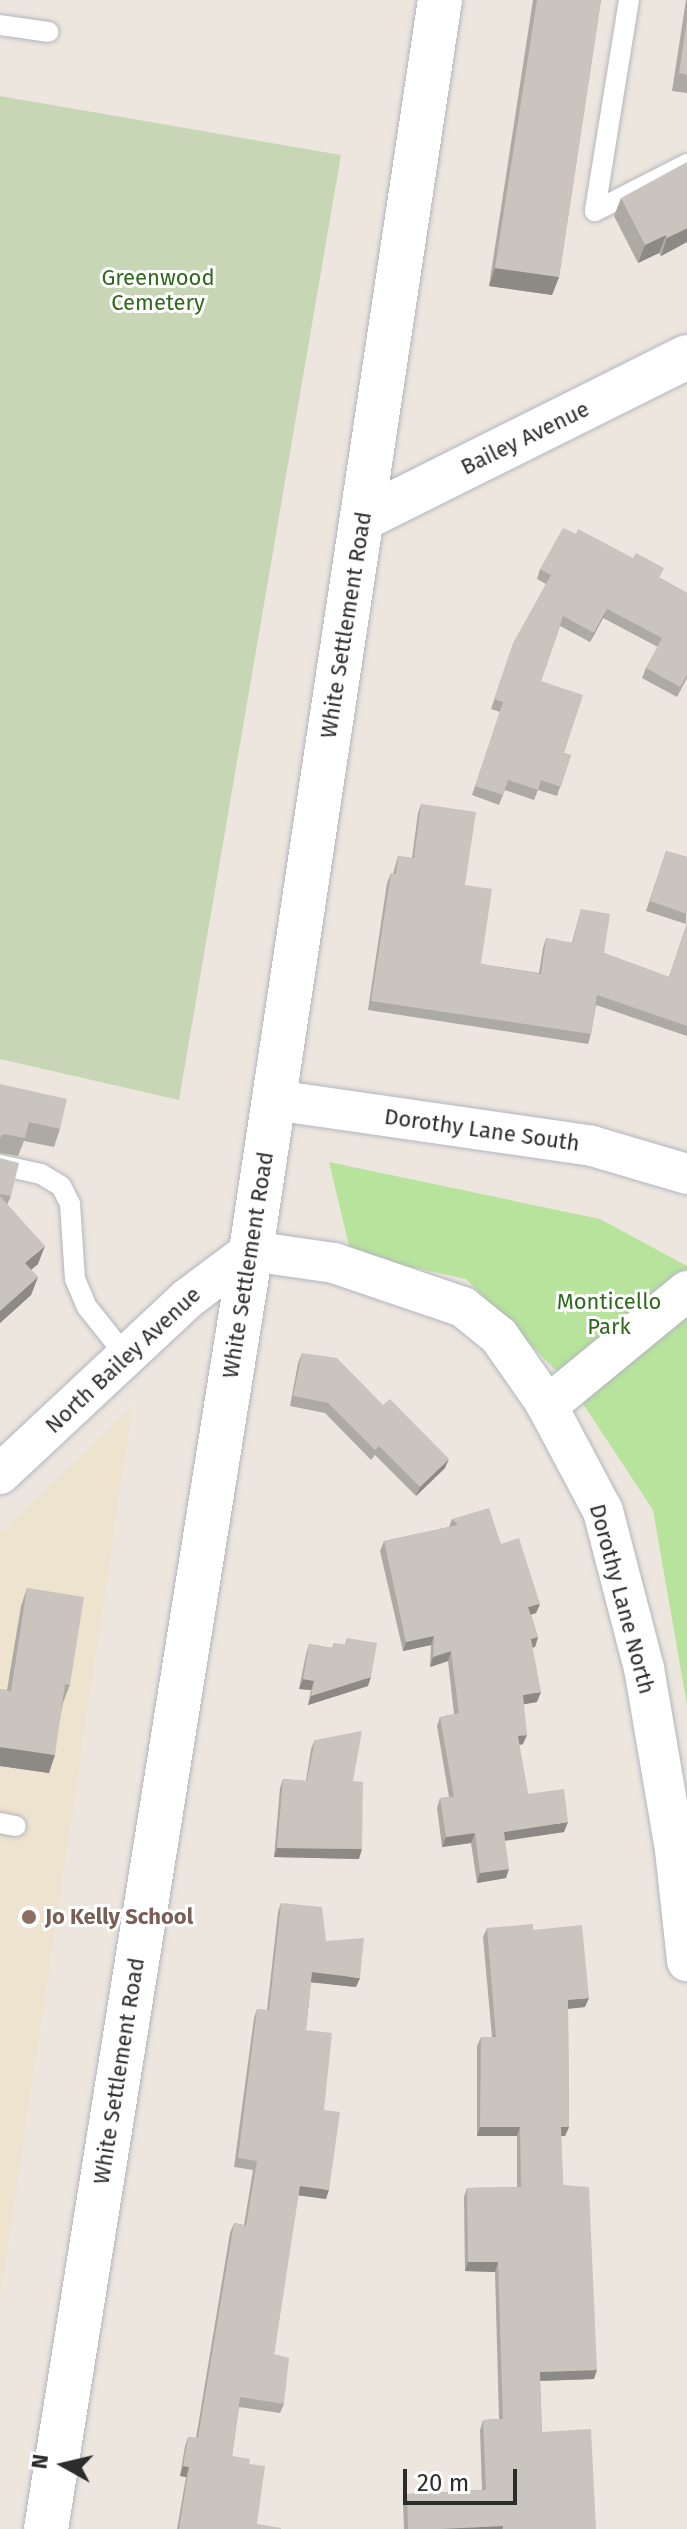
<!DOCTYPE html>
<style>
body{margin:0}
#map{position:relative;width:687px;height:2529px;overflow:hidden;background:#ede6de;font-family:"Fira Sans",sans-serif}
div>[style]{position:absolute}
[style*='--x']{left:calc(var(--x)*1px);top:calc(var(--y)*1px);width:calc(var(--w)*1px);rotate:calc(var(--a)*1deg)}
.education>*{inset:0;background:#eee3ce}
.green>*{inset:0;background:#b7e39c}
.cemetery>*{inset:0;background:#c7d7b6}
.roads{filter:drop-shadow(0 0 2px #b2b5bf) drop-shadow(0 0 2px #b2b5bf)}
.lane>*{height:20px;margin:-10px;padding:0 10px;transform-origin:10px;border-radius:10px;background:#fff}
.street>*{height:40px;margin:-20px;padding:0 20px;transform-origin:20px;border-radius:20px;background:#fff}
.secondary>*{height:44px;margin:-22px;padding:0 22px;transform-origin:22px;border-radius:22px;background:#fff}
.wall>*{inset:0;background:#ada9a3}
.shaded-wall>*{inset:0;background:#8d8984}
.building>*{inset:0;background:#c9c4bd}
.dots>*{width:22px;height:22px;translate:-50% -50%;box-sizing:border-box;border:4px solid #fff;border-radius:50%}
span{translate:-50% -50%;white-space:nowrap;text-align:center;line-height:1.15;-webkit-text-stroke:6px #fff;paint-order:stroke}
.park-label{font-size:22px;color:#2f691c}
.street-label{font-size:22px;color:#2c2c2c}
.education-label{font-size:22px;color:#785e54;font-weight:700}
.left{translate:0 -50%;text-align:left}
.north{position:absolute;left:24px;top:2425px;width:80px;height:80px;-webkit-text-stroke:6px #fff;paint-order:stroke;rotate:278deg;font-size:22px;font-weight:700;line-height:32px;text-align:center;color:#2c2c2c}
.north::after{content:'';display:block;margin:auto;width:28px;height:36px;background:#2c2c2c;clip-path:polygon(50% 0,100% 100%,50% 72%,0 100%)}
.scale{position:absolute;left:403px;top:2469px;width:114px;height:36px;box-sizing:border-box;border:4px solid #2c2c2c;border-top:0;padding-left:10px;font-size:24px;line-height:28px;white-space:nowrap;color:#2c2c2c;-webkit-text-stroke:6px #fff;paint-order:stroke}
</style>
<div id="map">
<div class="education">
<div style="clip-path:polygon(133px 1405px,0 2300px,0 1534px)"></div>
</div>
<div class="green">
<div style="clip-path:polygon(329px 1162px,600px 1219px,687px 1266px,687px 1705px,653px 1510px,572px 1387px,466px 1279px,351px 1254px)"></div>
</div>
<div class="cemetery">
<div style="clip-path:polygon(0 96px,341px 155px,179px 1100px,0 1059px)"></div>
</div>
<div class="roads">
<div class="lane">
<div style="--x:629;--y:0;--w:214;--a:99.2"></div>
<div style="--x:595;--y:211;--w:103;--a:-27.1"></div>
<div style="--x:0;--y:25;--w:49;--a:8.1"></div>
<div style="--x:0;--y:1165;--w:42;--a:12.4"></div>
<div style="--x:41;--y:1174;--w:23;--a:31"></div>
<div style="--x:61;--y:1186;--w:20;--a:63"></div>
<div style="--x:70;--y:1204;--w:75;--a:86.2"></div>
<div style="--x:75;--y:1279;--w:30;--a:67"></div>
<div style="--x:87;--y:1307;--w:63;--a:51.5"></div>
<div style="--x:0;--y:1823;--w:16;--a:11"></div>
</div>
<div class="street">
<div style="--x:274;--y:1100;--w:321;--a:8.2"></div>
<div style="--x:592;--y:1146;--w:99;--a:16.4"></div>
<div style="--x:547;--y:1406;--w:181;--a:-39.4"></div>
<div style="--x:0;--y:1474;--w:256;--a:-43.1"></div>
<div style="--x:187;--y:1299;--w:80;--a:-36.9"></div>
<div style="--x:251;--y:1251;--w:84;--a:8.2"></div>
<div style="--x:334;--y:1263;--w:136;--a:18.8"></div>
<div style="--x:463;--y:1307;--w:46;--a:38.9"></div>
<div style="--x:499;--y:1336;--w:80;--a:55.1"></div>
<div style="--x:545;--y:1402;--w:123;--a:62"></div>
<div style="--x:603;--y:1511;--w:162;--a:75.4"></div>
<div style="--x:644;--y:1668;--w:185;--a:80.3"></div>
<div style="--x:675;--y:1850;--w:112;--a:83.8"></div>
</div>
<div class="secondary">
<div style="--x:362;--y:519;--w:363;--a:-26.5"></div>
<div style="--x:46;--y:2529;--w:1294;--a:-80.89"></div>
<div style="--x:251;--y:1251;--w:1265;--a:-81.41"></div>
</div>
</div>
<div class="wall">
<div style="clip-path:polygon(533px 0,601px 0,559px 277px,552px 295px,489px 286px)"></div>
<div style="clip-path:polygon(686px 0,687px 0,687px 93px,672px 91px)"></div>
<div style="clip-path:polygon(621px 198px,687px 242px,661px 256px,659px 253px,638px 263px,614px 216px)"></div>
<div style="clip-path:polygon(540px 569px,660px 578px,687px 593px,687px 678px,677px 697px,642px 678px,646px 668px,658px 647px,603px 618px,590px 642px,560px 626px,541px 681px,564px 753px,571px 755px,557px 796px,538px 790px,534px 800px,505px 790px,499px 805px,472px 795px,500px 712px,491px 709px,510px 653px,546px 584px,537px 579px)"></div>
<div style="clip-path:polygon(421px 804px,465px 885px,481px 964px,539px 973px,543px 948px,546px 938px,572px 943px,581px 909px,604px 953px,669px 977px,687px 923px,687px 1036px,596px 1005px,591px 1034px,588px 1044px,368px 1010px,387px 883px,391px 873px,393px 874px,398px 856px,412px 858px,418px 813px)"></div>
<div style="clip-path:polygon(666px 851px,687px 857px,686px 924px,646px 911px)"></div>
<div style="clip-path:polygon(0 1084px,60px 1129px,54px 1147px,24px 1141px,18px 1156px,0 1153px)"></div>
<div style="clip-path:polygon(0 1158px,11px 1196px,7px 1205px,38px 1264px,31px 1270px,38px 1277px,31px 1295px,0 1323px)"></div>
<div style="clip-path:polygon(302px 1353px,445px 1468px,416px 1496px,375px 1455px,371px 1460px,325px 1413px,290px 1406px,298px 1363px)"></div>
<div style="clip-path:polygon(452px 1519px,501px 1544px,540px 1604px,536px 1613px,531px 1615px,538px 1637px,535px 1647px,532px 1647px,537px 1702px,524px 1704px,523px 1744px,519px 1745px,528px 1794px,564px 1832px,505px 1841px,506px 1878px,477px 1883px,471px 1843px,442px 1847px,437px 1808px,440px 1798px,449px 1797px,437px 1726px,440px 1717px,454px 1714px,448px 1661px,430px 1667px,431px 1645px,403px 1651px,380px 1551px,384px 1541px,449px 1527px)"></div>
<div style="clip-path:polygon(27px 1588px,70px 1685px,63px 1703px,49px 1773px,0 1766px,0 1689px,7px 1690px,21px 1606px)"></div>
<div style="clip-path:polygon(347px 1638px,368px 1686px,308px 1705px,311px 1690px,299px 1689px,306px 1654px,309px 1644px,332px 1648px,334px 1643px,345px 1645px)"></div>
<div style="clip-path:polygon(315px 1740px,353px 1781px,359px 1859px,274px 1857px,280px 1788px,283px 1779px,306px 1781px,311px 1749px)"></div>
<div style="clip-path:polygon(281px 1903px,326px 1941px,356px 1987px,311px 1982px,306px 2030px,324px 2110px,326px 2199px,298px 2195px,274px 2354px,284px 2404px,280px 2413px,239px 2407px,232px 2456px,249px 2464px,257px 2524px,281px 2529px,177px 2529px,186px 2477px,180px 2476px,185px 2446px,188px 2437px,196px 2438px,230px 2233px,234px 2223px,244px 2225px,253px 2170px,234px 2167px,254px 2018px,257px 2009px,267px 2010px,278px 1912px)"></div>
<div style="clip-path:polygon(487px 1928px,533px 1930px,585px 2007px,568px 2009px,569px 2127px,565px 2136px,561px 2136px,563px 2185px,594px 2379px,540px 2381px,542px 2432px,596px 2529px,404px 2529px,403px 2503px,407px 2494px,482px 2490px,480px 2430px,483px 2420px,499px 2419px,495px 2272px,465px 2271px,464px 2197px,467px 2188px,517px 2187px,517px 2136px,477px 2136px,477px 2046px,481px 2037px,492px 2037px,483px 1937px)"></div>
</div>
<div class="shaded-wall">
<div style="clip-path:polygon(687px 228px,687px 242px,661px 256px,667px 238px)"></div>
<div style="clip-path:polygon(666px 235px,659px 253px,638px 263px,645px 245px)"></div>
<div style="clip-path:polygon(495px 268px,559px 277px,552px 295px,489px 286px)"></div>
<div style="clip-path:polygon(607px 609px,603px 618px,590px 642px,594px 633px)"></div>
<div style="clip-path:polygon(45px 1246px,38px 1264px,18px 1281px,25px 1263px)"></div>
<div style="clip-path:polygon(38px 1277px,31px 1295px,0 1323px,0 1311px)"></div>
<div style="clip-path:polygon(449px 1459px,445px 1468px,416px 1496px,420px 1487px)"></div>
<div style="clip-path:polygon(540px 1604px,536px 1613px,525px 1616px,528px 1607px)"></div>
<div style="clip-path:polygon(434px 1636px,431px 1645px,403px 1651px,406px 1642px)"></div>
<div style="clip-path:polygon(538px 1637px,535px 1647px,527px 1649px,531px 1639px)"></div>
<div style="clip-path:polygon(451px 1651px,448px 1661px,430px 1667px,433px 1657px)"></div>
<div style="clip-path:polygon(371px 1677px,368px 1686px,308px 1705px,311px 1696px)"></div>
<div style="clip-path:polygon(303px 1679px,314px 1681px,311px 1690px,299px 1689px)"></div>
<div style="clip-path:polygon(541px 1692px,537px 1702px,520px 1705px,523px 1695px)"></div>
<div style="clip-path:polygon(527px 1735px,523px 1744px,514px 1746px,518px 1736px)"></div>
<div style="clip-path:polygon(0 1747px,55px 1755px,49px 1773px,0 1766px)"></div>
<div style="clip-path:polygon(568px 1822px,564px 1832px,501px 1841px,504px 1832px)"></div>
<div style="clip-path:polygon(475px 1833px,471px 1843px,442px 1847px,446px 1837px)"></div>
<div style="clip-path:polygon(277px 1848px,362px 1849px,359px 1859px,274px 1857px)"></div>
<div style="clip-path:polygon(509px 1869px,506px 1878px,477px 1883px,480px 1873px)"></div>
<div style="clip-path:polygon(312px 1972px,360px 1978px,356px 1987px,308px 1982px)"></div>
<div style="clip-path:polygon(589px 1998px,585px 2007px,564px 2009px,568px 2000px)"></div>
<div style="clip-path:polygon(480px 2127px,520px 2127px,517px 2136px,477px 2136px)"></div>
<div style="clip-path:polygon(561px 2127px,569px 2127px,565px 2136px,557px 2136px)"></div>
<div style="clip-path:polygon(300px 2186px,329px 2190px,326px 2199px,296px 2195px)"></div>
<div style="clip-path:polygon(468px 2262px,498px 2262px,495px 2272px,465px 2271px)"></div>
<div style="clip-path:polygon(597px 2370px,594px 2379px,536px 2381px,540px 2372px)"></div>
<div style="clip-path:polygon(183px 2466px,189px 2467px,186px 2477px,180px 2476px)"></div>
<div style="clip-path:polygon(503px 2526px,502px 2529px,439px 2529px)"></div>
</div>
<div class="building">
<div style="clip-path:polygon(537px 0,601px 0,559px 277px,495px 268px)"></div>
<div style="clip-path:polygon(687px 20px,687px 75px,679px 73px)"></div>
<div style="clip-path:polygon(687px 162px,687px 228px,667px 238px,666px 235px,645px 245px,621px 198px)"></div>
<div style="clip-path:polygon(563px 528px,576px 534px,578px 529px,633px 558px,636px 553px,664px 568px,659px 578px,687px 593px,687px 675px,680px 687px,646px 668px,662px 638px,607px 609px,594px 633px,563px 616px,541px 681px,583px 695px,564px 753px,571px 755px,561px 787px,541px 780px,538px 790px,508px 780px,503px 795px,475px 786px,503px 702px,494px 699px,513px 643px,551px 575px,540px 569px)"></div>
<div style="clip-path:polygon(421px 804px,476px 812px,465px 885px,492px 889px,481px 964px,541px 974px,546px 938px,573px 943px,581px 909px,610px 914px,604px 953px,669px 977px,687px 924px,687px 1026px,597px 995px,591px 1034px,371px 1001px,391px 873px,396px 874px,398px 856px,414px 858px)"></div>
<div style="clip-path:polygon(666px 851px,687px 857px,687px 914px,650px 901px)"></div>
<div style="clip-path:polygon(0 1084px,67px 1099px,60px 1129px,29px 1122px,25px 1138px,3px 1134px,0 1138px)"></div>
<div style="clip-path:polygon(0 1158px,19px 1163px,11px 1196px,0 1194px)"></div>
<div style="clip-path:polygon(0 1196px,45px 1246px,25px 1263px,38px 1277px,0 1311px)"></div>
<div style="clip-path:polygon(302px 1353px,337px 1358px,383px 1405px,390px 1399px,449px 1459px,420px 1487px,379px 1446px,375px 1450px,328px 1403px,293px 1396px)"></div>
<div style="clip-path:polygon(489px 1508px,501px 1544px,519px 1538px,540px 1604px,528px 1607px,538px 1637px,531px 1639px,541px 1692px,523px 1695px,527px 1735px,518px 1736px,528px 1794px,564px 1789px,568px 1822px,504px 1832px,509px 1869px,480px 1873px,475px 1833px,446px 1837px,440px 1798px,454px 1797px,440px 1717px,459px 1713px,451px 1651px,433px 1657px,434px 1636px,406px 1642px,384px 1541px,458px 1525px,452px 1519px)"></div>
<div style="clip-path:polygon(27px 1588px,84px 1597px,70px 1685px,65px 1684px,55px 1755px,0 1747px,0 1689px,11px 1691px)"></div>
<div style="clip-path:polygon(347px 1638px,377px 1643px,371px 1677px,311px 1696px,314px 1681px,303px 1679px,309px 1644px,333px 1648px,334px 1643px,346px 1645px)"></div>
<div style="clip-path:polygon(362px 1731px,353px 1781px,363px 1782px,362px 1849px,277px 1848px,283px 1779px,307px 1781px,315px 1740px)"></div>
<div style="clip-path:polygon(281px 1903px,322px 1907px,326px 1941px,364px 1938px,360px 1978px,312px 1972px,306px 2030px,332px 2033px,324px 2110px,340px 2112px,329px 2190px,300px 2186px,274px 2354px,289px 2358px,284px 2404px,240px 2397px,232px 2456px,250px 2459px,249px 2464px,265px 2466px,257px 2524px,281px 2528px,281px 2529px,179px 2529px,189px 2467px,183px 2466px,188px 2437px,198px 2438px,234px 2223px,246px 2226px,257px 2161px,238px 2158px,257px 2009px,269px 2010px)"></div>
<div style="clip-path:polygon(533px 1924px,533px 1930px,582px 1925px,589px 1998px,568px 2000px,569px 2127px,561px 2127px,563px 2185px,589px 2187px,597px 2370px,540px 2372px,542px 2432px,591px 2429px,596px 2529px,503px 2529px,503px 2526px,439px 2529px,408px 2529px,407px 2494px,486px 2490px,483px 2420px,503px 2419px,498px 2262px,468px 2262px,467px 2188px,521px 2187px,520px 2127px,480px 2127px,481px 2037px,496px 2037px,487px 1928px)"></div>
</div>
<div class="dots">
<div style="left:29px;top:1917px;background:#8d6e63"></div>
</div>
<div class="park-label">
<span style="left:158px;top:290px">Greenwood<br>Cemetery</span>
<span style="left:609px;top:1314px">Monticello<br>Park</span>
</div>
<div class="street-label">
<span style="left:525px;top:438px;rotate:-26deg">Bailey Avenue</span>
<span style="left:346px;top:625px;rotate:-81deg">White Settlement Road</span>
<span style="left:482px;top:1130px;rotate:8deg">Dorothy Lane South</span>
<span style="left:248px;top:1265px;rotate:-81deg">White Settlement Road</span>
<span style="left:123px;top:1360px;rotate:-43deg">North Bailey Avenue</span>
<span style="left:622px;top:1599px;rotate:75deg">Dorothy Lane North</span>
<span style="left:119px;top:2071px;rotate:-81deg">White Settlement Road</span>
</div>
<div class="education-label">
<span class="left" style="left:45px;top:1917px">Jo Kelly School</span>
</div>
<div class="north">N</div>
<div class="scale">20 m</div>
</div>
